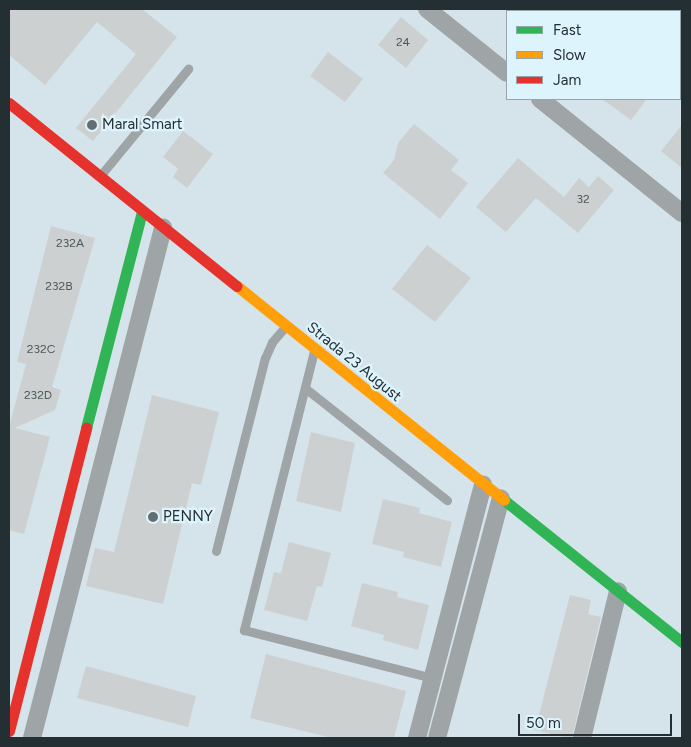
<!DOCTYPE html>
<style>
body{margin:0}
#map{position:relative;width:691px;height:747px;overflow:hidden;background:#d5e4eb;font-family:Figtree,sans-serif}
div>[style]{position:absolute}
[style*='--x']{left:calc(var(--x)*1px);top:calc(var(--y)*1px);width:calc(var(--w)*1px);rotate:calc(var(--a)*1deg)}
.building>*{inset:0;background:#cdd0d0}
.lane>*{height:9px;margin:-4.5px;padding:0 4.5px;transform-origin:4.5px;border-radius:4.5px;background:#9fa4a7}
.street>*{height:18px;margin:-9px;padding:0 9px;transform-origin:9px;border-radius:9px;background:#9fa4a7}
.fast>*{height:11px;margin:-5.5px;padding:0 5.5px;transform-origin:5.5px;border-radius:5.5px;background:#30b455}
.slow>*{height:11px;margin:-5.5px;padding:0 5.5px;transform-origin:5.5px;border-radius:5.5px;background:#ff9f0a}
.jam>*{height:11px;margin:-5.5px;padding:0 5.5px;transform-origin:5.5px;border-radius:5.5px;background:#e5322d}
.dots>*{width:14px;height:14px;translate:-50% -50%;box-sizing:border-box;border:2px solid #def4fd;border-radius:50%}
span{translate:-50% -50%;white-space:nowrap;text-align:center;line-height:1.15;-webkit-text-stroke:4.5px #def4fd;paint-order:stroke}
.number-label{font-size:12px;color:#4e575a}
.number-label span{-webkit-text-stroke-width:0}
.poi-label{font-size:15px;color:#242f33}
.left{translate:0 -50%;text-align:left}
.street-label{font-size:15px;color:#242f33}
.frame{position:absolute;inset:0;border:10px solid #242f33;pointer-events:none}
.legend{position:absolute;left:506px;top:10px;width:175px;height:90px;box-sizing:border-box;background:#def4fd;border:1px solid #94a5ac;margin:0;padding:6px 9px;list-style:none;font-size:15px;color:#242f33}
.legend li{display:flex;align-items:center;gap:10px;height:25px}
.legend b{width:25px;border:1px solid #94a5ac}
.scale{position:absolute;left:518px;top:714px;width:154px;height:22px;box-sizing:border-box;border:2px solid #242f33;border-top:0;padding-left:6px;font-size:15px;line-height:18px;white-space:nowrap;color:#242f33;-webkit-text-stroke:4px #def4fd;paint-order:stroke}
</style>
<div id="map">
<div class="building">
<div style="clip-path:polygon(9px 9px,142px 9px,177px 37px,93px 141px,76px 128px,136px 54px,97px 22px,45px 85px,9px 55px)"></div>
<div style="clip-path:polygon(401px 17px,428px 40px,406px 68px,378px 45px)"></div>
<div style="clip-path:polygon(328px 52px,363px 79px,345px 102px,310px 76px)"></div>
<div style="clip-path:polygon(602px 99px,647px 99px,631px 120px)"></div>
<div style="clip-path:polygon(414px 124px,459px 160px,451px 170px,468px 183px,440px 219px,383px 173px,394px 160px,398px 143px)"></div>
<div style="clip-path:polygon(682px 125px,682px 168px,661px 151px)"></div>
<div style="clip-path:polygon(183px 131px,213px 154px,187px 188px,173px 177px,178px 169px,163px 157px)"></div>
<div style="clip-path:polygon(518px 158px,564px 197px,579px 178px,589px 187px,598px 176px,614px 190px,578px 233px,536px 198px,506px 232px,476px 207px)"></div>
<div style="clip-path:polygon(51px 226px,95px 238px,52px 387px,61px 390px,55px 410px,15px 428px,50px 437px,24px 534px,9px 530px,9px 427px,26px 364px,17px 362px)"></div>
<div style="clip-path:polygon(427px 245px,471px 278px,435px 322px,392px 289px)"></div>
<div style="clip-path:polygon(152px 395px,219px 412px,201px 485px,192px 483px,163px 604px,86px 586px,95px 548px,114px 552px)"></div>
<div style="clip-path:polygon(311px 432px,355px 443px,341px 512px,296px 501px)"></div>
<div style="clip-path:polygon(383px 499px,420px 508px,419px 513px,452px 522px,441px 567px,403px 557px,404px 552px,372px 544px)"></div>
<div style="clip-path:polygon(289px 542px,331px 553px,322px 587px,317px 586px,307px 621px,264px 610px,274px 572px,281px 573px)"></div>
<div style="clip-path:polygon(362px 583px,398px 592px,397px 597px,429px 605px,418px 650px,383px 640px,384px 635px,351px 626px)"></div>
<div style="clip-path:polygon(570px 595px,591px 600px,588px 614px,601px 617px,572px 738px,568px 738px,535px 730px)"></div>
<div style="clip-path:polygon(266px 654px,406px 691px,394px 738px,332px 738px,250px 718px)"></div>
<div style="clip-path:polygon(86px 666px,196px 696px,188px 727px,77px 698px)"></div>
</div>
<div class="lane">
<div style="--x:100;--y:176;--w:139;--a:-50.6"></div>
<div style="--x:314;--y:351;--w:288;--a:104.1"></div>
<div style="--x:244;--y:630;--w:195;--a:14.3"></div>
<div style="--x:305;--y:388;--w:181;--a:38.3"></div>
<div style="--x:216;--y:551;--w:199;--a:-75.8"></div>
<div style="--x:265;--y:358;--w:17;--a:-66"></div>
<div style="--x:272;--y:342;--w:21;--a:-49"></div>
</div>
<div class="street">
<div style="--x:427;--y:9;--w:102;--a:38.7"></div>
<div style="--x:540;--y:99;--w:182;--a:38.8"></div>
<div style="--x:32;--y:738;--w:527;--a:-75.59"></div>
<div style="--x:417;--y:738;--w:262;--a:-75.4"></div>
<div style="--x:437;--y:738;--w:248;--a:-75.1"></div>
<div style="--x:582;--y:738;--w:151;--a:-76.2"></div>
</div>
<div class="fast">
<div style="--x:86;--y:428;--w:224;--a:-75.5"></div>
<div style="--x:504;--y:500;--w:228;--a:38.6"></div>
</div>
<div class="slow">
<div style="--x:237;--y:286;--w:342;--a:38.7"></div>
</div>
<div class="jam">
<div style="--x:9;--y:103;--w:292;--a:38.8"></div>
<div style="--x:9;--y:731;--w:313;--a:-75.7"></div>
</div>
<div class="dots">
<div style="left:92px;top:125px;background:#626e73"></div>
<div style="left:153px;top:517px;background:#626e73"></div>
</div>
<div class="number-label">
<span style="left:403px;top:43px">24</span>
<span style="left:583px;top:200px">32</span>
<span style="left:70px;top:244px">232A</span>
<span style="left:59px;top:287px">232B</span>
<span style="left:41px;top:350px">232C</span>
<span style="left:38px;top:396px">232D</span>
</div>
<div class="poi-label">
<span class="left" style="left:102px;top:125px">Maral Smart</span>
<span class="left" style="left:163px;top:517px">PENNY</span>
</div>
<div class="street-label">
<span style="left:354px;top:362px;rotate:39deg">Strada 23 August</span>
</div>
<div class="frame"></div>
<ul class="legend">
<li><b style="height:6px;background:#30b455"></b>Fast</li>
<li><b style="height:6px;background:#ff9f0a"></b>Slow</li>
<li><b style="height:6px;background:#e5322d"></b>Jam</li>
</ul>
<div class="scale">50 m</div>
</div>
